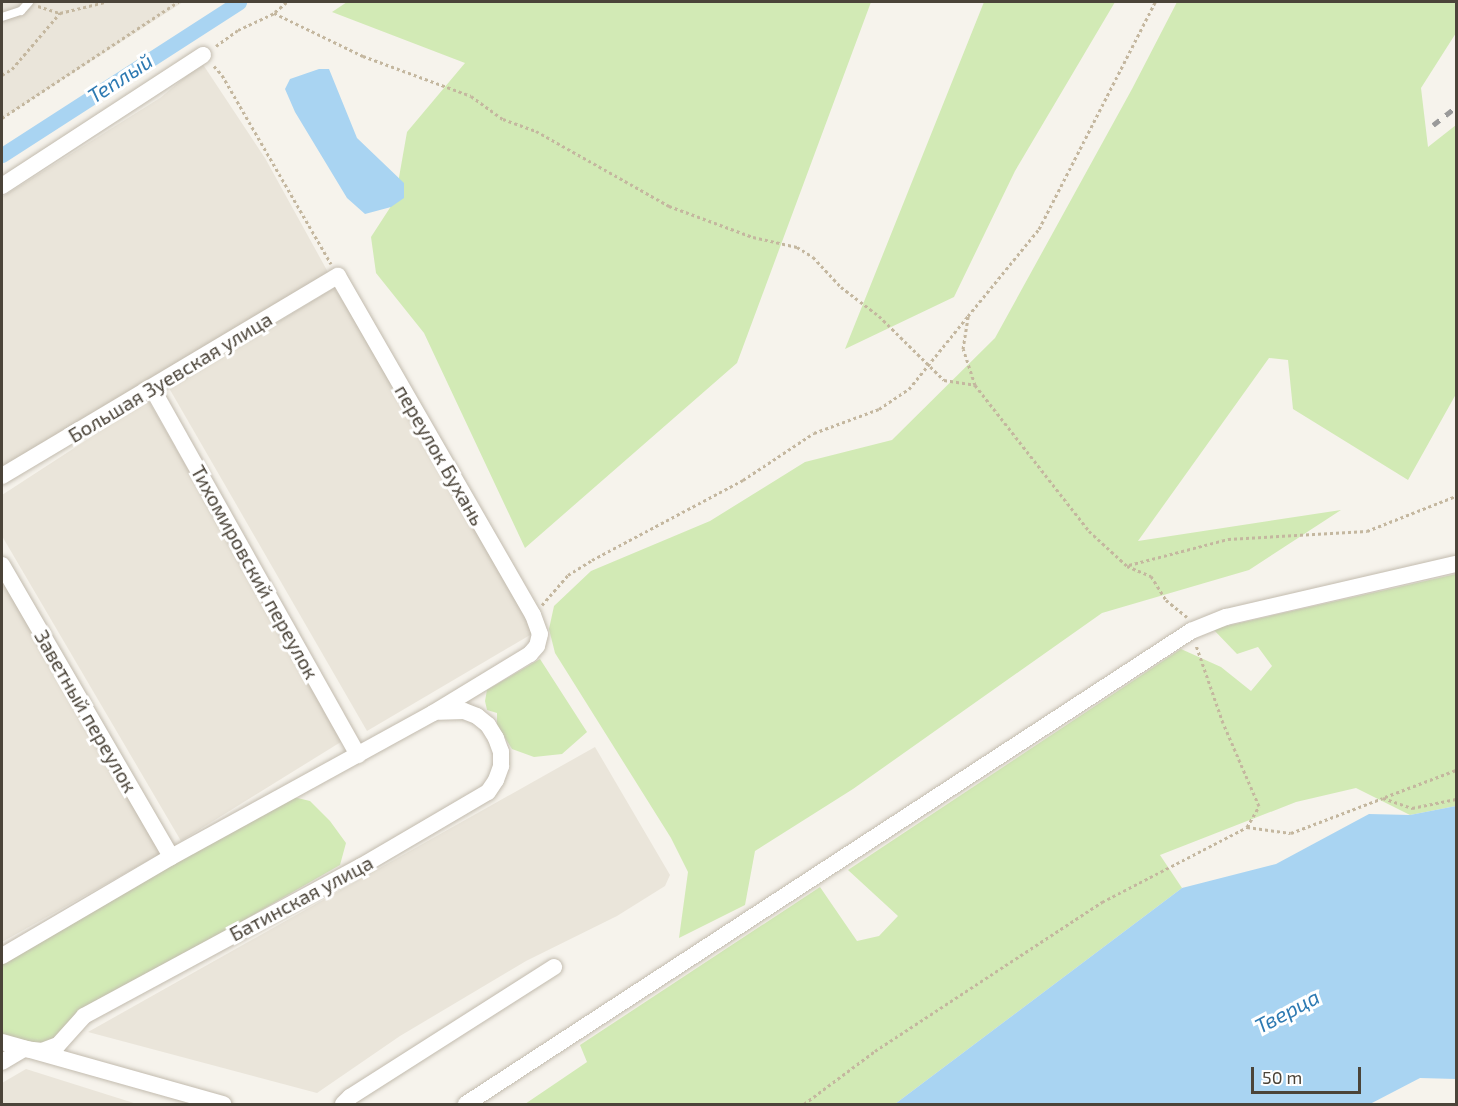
<!DOCTYPE html>
<meta charset="utf-8">
<style>
body{margin:0}
#map{position:relative;width:1458px;height:1106px;overflow:hidden;background:#f6f3ec;font-family:"Exo 2",sans-serif}
div>[style]{position:absolute}
[style*='--x']{left:calc(var(--x)*1px);top:calc(var(--y)*1px);width:calc(var(--w)*1px);rotate:calc(var(--a)*1deg)}
.residential>*{inset:0;background:#eae5da}
.green>*{inset:0;background:#d2eab5}
.water>*{inset:0;background:#a9d4f2}
.canal>*{height:15px;margin:-7.5px;padding:0 7.5px;transform-origin:7.5px;border-radius:7.5px;background:#a9d4f2}
.path>*{height:3px;margin-top:-1.5px;transform-origin:0;background:repeating-linear-gradient(90deg,#c4b79f 0 3px,transparent 0 6px)}
.roads{filter:drop-shadow(0 0 2px #c2bbae) drop-shadow(0 0 2px #c2bbae)}
.lane>*{height:8px;margin:-4px;padding:0 4px;transform-origin:4px;border-radius:4px;background:#fff}
.street>*{height:16px;margin:-8px;padding:0 8px;transform-origin:8px;border-radius:8px;background:#fff}
.rail>*{height:4.5px;margin-top:-2.25px;transform-origin:0;background:repeating-linear-gradient(90deg,#9a9a9a 0 8px,transparent 0 16px)}
span{translate:-50% -50%;white-space:nowrap;text-align:center;line-height:1.15;-webkit-text-stroke:6px #fff;paint-order:stroke}
.street-label{font-size:20px;color:#4b4439}
.water-label{font-size:21px;color:#2e7ab2;font-style:italic}
.frame{position:absolute;inset:0;border:3px solid #4b4439;pointer-events:none}
.scale{position:absolute;left:1251px;top:1067px;width:110px;height:27px;box-sizing:border-box;border:3px solid #4b4439;border-top:0;padding-left:8px;font-size:18px;line-height:21px;white-space:nowrap;color:#4b4439;-webkit-text-stroke:4px #fff;paint-order:stroke}
</style>
<div id="map">
<div class="residential">
<div style="clip-path:polygon(2px 2px,183px 2px,2px 119px)"></div>
<div style="clip-path:polygon(202px 63px,265px 158px,329px 274px,2px 469px,2px 197px,160px 98px)"></div>
<div style="clip-path:polygon(334px 288px,397px 384px,542px 628px,367px 731px,169px 388px)"></div>
<div style="clip-path:polygon(148px 400px,344px 740px,181px 841px,2px 536px,2px 495px)"></div>
<div style="clip-path:polygon(2px 577px,165px 851px,2px 942px)"></div>
<div style="clip-path:polygon(595px 747px,670px 875px,665px 886px,617px 916px,526px 961px,400px 1036px,317px 1093px,88px 1032px)"></div>
<div style="clip-path:polygon(26px 1069px,137px 1104px,2px 1104px,2px 1083px)"></div>
</div>
<div class="green">
<div style="clip-path:polygon(347px 2px,871px 2px,737px 363px,525px 548px,424px 333px,376px 273px,371px 237px,395px 200px,407px 132px,465px 63px,332px 12px)"></div>
<div style="clip-path:polygon(984px 2px,1115px 2px,1015px 171px,954px 297px,845px 349px)"></div>
<div style="clip-path:polygon(1177px 2px,1456px 2px,1456px 33px,1421px 88px,1428px 147px,1456px 125px,1456px 394px,1408px 480px,1293px 409px,1288px 360px,1269px 358px,1138px 541px,1341px 510px,1249px 570px,1102px 613px,853px 789px,755px 851px,745px 905px,679px 938px,688px 872px,671px 838px,555px 653px,549px 629px,554px 606px,591px 571px,710px 521px,805px 462px,892px 440px,995px 338px,1132px 89px)"></div>
<div style="clip-path:polygon(1456px 574px,1456px 806px,1410px 815px,1356px 788px,1296px 802px,1160px 855px,1182px 888px,895px 1104px,525px 1104px,587px 1062px,580px 1045px,820px 887px,857px 941px,879px 936px,898px 916px,848px 870px,1181px 649px,1221px 667px,1251px 691px,1272px 666px,1258px 647px,1237px 654px,1213px 629px)"></div>
<div style="clip-path:polygon(540px 659px,587px 732px,562px 754px,534px 757px,512px 749px,497px 725px,497px 713px,487px 710px,485px 701px,487px 690px)"></div>
<div style="clip-path:polygon(289px 796px,310px 801px,330px 821px,346px 843px,340px 865px,82px 1013px,52px 1041px,37px 1047px,2px 1036px,2px 963px)"></div>
</div>
<div class="water">
<div style="clip-path:polygon(319px 69px,329px 69px,357px 138px,404px 183px,404px 198px,391px 207px,365px 214px,347px 198px,295px 112px,285px 89px,290px 79px)"></div>
<div style="clip-path:polygon(1456px 806px,1456px 1079px,1420px 1078px,1370px 1104px,895px 1104px,1182px 888px,1276px 864px,1369px 814px,1410px 815px)"></div>
</div>
<div class="canal">
<div style="--x:2;--y:155;--w:282;--a:-32.8"></div>
</div>
<div class="path">
<div style="--x:38;--y:6;--w:23;--a:18"></div>
<div style="--x:275;--y:12;--w:16;--a:-40"></div>
<div style="--x:216;--y:46;--w:27;--a:-36"></div>
<div style="--x:238;--y:30;--w:40;--a:-25"></div>
<div style="--x:274;--y:13;--w:99;--a:25.8"></div>
<div style="--x:363;--y:56;--w:115;--a:20.3"></div>
<div style="--x:471;--y:96;--w:39;--a:36"></div>
<div style="--x:503;--y:119;--w:35;--a:20"></div>
<div style="--x:536;--y:131;--w:153;--a:29.4"></div>
<div style="--x:669;--y:206;--w:90;--a:20.3"></div>
<div style="--x:753;--y:237;--w:45;--a:12.8"></div>
<div style="--x:797;--y:247;--w:19;--a:32"></div>
<div style="--x:813;--y:257;--w:41;--a:47"></div>
<div style="--x:841;--y:287;--w:48;--a:37.3"></div>
<div style="--x:879;--y:316;--w:91;--a:44.6"></div>
<div style="--x:944;--y:380;--w:31;--a:9"></div>
<div style="--x:975;--y:385;--w:185;--a:52"></div>
<div style="--x:1089;--y:531;--w:52;--a:42.6"></div>
<div style="--x:1127;--y:566;--w:26;--a:23"></div>
<div style="--x:1151;--y:576;--w:28;--a:58"></div>
<div style="--x:1166;--y:600;--w:27;--a:39"></div>
<div style="--x:214;--y:66;--w:12;--a:48"></div>
<div style="--x:222;--y:75;--w:218;--a:60"></div>
<div style="--x:2;--y:75;--w:12;--a:-31"></div>
<div style="--x:12;--y:69;--w:74;--a:-49.4"></div>
<div style="--x:60;--y:13;--w:46;--a:-13.7"></div>
<div style="--x:2;--y:118;--w:211;--a:-33.4"></div>
<div style="--x:975;--y:385;--w:38;--a:-108"></div>
<div style="--x:963;--y:349;--w:33;--a:-81"></div>
<div style="--x:968;--y:316;--w:112;--a:-50.8"></div>
<div style="--x:1039;--y:229;--w:255;--a:-62.9"></div>
<div style="--x:1129;--y:565;--w:102;--a:-14.7"></div>
<div style="--x:1228;--y:539;--w:139;--a:-3.3"></div>
<div style="--x:1367;--y:531;--w:96;--a:-21.5"></div>
<div style="--x:542;--y:605;--w:40;--a:-49"></div>
<div style="--x:568;--y:575;--w:28;--a:-32"></div>
<div style="--x:592;--y:560;--w:171;--a:-27.9"></div>
<div style="--x:743;--y:480;--w:85;--a:-33.5"></div>
<div style="--x:814;--y:433;--w:69;--a:-20.3"></div>
<div style="--x:879;--y:409;--w:36;--a:-34"></div>
<div style="--x:909;--y:389;--w:94;--a:-51.1"></div>
<div style="--x:1385;--y:797;--w:76;--a:-20.8"></div>
<div style="--x:1247;--y:827;--w:44;--a:7.8"></div>
<div style="--x:1291;--y:833;--w:98;--a:-20.8"></div>
<div style="--x:1383;--y:798;--w:31;--a:19"></div>
<div style="--x:1412;--y:808;--w:45;--a:-11.6"></div>
<div style="--x:804;--y:1104;--w:89;--a:-36.7"></div>
<div style="--x:875;--y:1051;--w:272;--a:-33.3"></div>
<div style="--x:1102;--y:902;--w:163;--a:-27.3"></div>
<div style="--x:1247;--y:827;--w:24;--a:-60"></div>
<div style="--x:1259;--y:806;--w:90;--a:-113.4"></div>
<div style="--x:1223;--y:723;--w:83;--a:-109.1"></div>
</div>
<div class="roads">
<div class="lane">
<div style="--x:2;--y:17;--w:20;--a:-18"></div>
<div style="--x:21;--y:11;--w:12;--a:-48"></div>
</div>
<div class="street">
<div style="--x:2;--y:186;--w:240;--a:-33.1"></div>
<div style="--x:152;--y:388;--w:421;--a:60.7"></div>
<div style="--x:2;--y:476;--w:391;--a:-30.8"></div>
<div style="--x:338;--y:276;--w:391;--a:60.1"></div>
<div style="--x:533;--y:615;--w:20;--a:70"></div>
<div style="--x:540;--y:634;--w:12;--a:104"></div>
<div style="--x:537;--y:646;--w:11;--a:131"></div>
<div style="--x:530;--y:654;--w:114;--a:148.7"></div>
<div style="--x:433;--y:713;--w:299;--a:151.2"></div>
<div style="--x:171;--y:857;--w:196;--a:149.6"></div>
<div style="--x:2;--y:565;--w:337;--a:59.9"></div>
<div style="--x:2;--y:1042;--w:230;--a:15.7"></div>
<div style="--x:2;--y:1062;--w:26;--a:-31"></div>
<div style="--x:24;--y:1049;--w:18;--a:6"></div>
<div style="--x:42;--y:1051;--w:17;--a:-21"></div>
<div style="--x:58;--y:1045;--w:39;--a:-48"></div>
<div style="--x:84;--y:1016;--w:314;--a:-28.4"></div>
<div style="--x:360;--y:867;--w:148;--a:-30.4"></div>
<div style="--x:488;--y:792;--w:14;--a:-56"></div>
<div style="--x:496;--y:780;--w:15;--a:-70"></div>
<div style="--x:501;--y:766;--w:14;--a:-90"></div>
<div style="--x:501;--y:752;--w:15;--a:-110"></div>
<div style="--x:496;--y:738;--w:15;--a:-122"></div>
<div style="--x:488;--y:725;--w:14;--a:-141"></div>
<div style="--x:477;--y:716;--w:14;--a:-159"></div>
<div style="--x:464;--y:711;--w:25;--a:178"></div>
<div style="--x:343;--y:1104;--w:10;--a:-45"></div>
<div style="--x:350;--y:1097;--w:242;--a:-32.5"></div>
<div style="--x:466;--y:1104;--w:866;--a:-33.12"></div>
<div style="--x:1191;--y:631;--w:38;--a:-22"></div>
<div style="--x:1226;--y:617;--w:236;--a:-13"></div>
</div>
</div>
<div class="rail">
<div style="--x:1433;--y:125;--w:29;--a:-38"></div>
</div>
<div class="street-label">
<span style="left:170px;top:377px;rotate:-31deg">Большая Зуевская улица</span>
<span style="left:440px;top:455px;rotate:60deg">переулок Бухань</span>
<span style="left:255px;top:572px;rotate:61deg">Тихомировский переулок</span>
<span style="left:86px;top:711px;rotate:60deg">Заветный переулок</span>
<span style="left:301px;top:898px;rotate:-28deg">Батинская улица</span>
</div>
<div class="water-label">
<span style="left:120px;top:78px;rotate:-33deg">Теплый</span>
<span style="left:1287px;top:1011px;rotate:-28deg">Тверца</span>
</div>
<div class="frame"></div>
<div class="scale">50 m</div>
</div>
